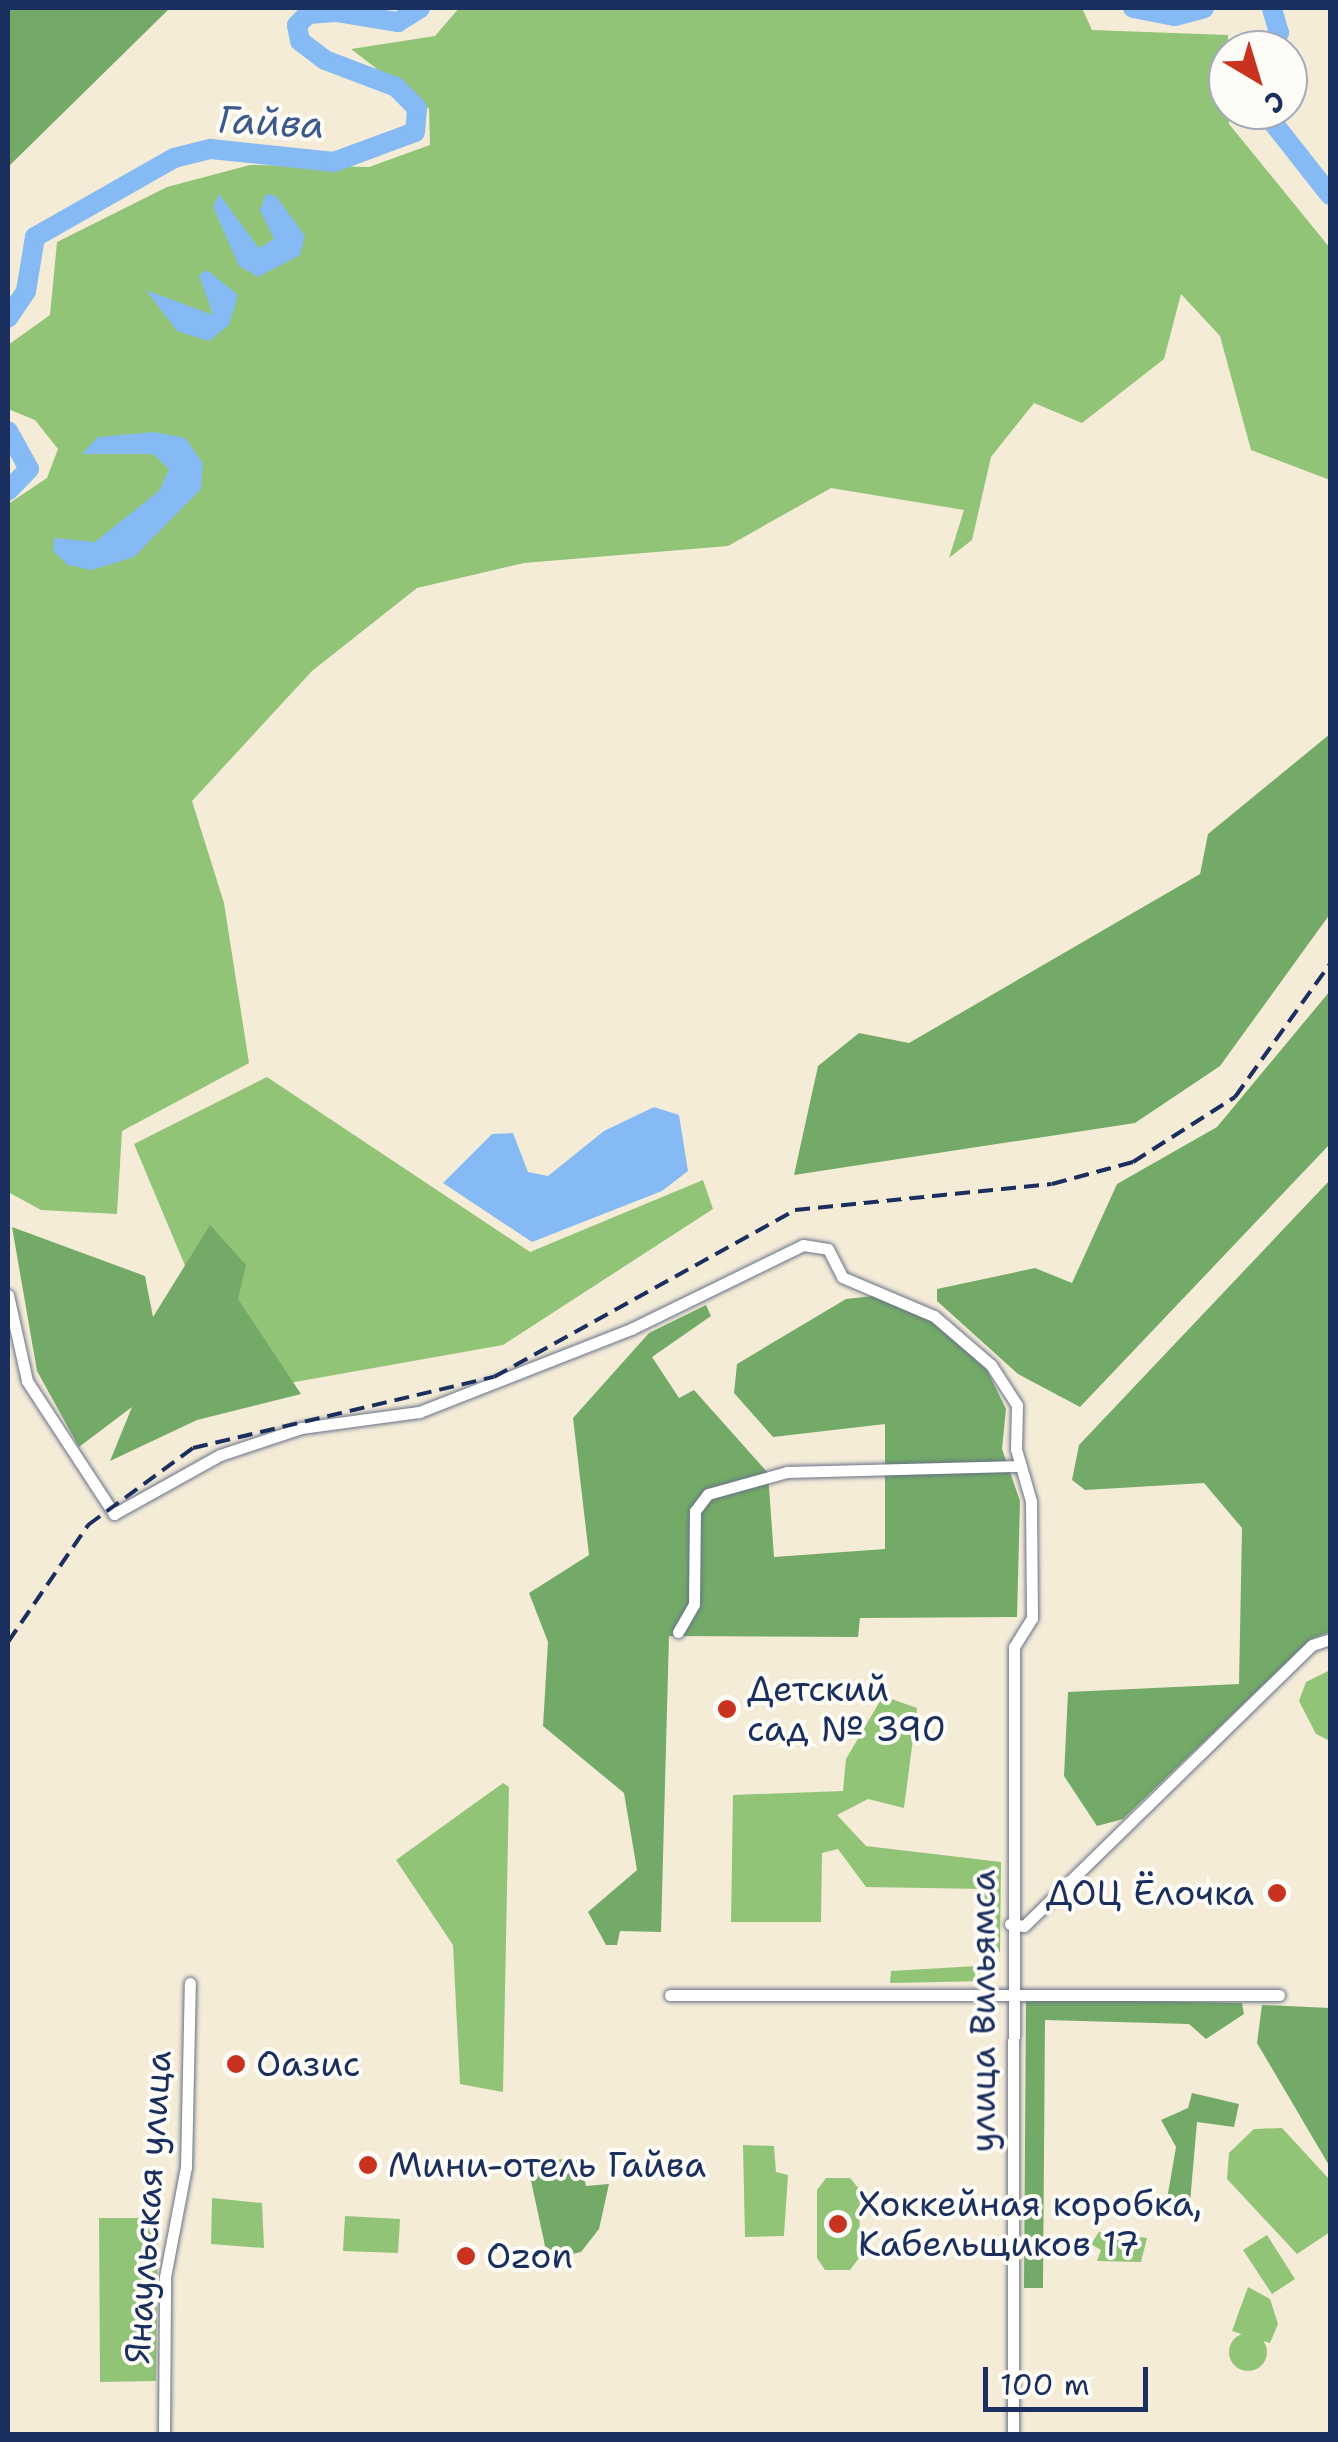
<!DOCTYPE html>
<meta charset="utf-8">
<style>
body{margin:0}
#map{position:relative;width:1338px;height:2442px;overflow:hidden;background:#f5ecd8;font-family:"Shantell Sans",sans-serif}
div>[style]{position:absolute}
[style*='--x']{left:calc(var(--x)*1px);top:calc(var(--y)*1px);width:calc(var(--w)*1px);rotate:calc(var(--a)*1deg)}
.green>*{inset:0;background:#91c476}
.round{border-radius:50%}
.forest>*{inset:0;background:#74aa67}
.water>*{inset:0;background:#86baf4}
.river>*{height:20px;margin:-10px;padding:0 10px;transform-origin:10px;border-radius:10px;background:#86baf4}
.roads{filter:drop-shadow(0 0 2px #677189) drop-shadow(0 0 2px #677189)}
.minor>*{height:11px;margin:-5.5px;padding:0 5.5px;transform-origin:5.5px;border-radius:5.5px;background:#fff}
.rail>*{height:4px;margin-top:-2px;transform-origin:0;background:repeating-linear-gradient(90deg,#1b2f5e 0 15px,transparent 0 23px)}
.dots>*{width:28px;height:28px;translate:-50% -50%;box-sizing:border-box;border:5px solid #fdfcf7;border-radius:50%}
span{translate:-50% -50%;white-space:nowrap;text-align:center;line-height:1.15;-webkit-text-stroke:8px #fdfcf7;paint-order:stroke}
.poi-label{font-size:35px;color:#1b2f5e}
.left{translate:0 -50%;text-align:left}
.right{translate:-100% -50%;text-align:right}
.street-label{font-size:35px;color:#1b2f5e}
.water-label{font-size:38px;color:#3b598b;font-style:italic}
.frame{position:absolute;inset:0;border:10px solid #1b2f5e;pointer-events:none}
.north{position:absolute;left:1208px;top:30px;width:100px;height:100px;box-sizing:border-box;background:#fdfcf7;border:2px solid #a3aaba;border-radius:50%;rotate:142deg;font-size:28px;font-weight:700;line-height:40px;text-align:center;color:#1b2f5e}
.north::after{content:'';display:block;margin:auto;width:35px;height:45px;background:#c8321e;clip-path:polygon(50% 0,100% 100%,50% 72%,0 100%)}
.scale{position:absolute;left:983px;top:2367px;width:165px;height:45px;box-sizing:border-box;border:5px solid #1b2f5e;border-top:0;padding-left:12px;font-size:30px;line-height:35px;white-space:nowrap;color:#1b2f5e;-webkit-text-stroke:8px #fdfcf7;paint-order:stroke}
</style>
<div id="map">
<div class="green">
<div style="clip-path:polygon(459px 8px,1082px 8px,1092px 30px,1228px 35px,1229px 124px,1330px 248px,1330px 480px,1251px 450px,1220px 336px,1181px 294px,1164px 359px,1082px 423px,1034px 403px,991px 457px,972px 540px,949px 558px,964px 510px,831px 488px,728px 546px,524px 563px,417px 588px,312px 671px,192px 801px,224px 903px,249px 1063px,122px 1131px,117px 1214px,41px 1210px,8px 1192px,8px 504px,47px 478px,58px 449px,35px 420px,8px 409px,8px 345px,50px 315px,57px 242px,167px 187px,250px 165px,369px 167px,430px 145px,429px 109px,351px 49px,435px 36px)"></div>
<div style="clip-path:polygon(267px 1077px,530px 1252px,703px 1180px,713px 1209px,503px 1345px,238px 1392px,134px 1144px)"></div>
<div style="clip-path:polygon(1330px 1670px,1330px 1741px,1316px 1734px,1299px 1701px,1306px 1682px)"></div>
<div style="clip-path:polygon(883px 1696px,917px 1708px,904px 1808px,868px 1799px,837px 1815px,866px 1846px,1001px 1862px,1000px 1952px,986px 1952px,984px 1889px,866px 1887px,838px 1849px,822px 1853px,821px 1922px,731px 1922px,733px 1795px,843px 1791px,846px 1759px)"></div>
<div style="clip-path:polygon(503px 1783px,509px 1787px,503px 2092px,460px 2084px,453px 1945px,396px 1860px)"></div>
<div style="clip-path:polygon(977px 1966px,990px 1981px,890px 1983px,891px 1971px)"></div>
<div style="clip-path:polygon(1282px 2128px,1330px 2180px,1330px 2232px,1297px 2254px,1227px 2179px,1229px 2153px,1254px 2129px)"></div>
<div style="clip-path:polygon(743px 2145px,774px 2146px,776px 2172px,788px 2175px,784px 2236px,745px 2237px)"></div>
<div style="clip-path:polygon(826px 2178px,850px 2178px,860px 2190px,859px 2258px,850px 2270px,825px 2270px,817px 2258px,817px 2190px)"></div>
<div style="clip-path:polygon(212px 2198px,262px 2203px,264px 2248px,211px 2244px)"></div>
<div style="clip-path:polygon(345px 2216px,400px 2219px,398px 2253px,343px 2251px)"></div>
<div style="clip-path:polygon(99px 2218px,158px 2218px,156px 2381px,100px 2382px)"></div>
<div style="clip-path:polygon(1099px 2232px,1147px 2238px,1141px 2262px,1097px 2261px,1101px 2250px,1091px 2244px)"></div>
<div style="clip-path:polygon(1267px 2235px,1295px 2279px,1272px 2294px,1243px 2250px)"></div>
<div style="clip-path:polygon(1248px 2287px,1270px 2299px,1278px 2324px,1270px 2343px,1232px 2331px)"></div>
<div class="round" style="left:1229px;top:2333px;width:38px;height:38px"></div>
</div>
<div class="forest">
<div style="clip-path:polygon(8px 8px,170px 8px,8px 167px)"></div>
<div style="clip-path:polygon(1330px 734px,1330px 914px,1220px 1066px,1135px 1123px,794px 1175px,818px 1066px,859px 1033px,909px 1043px,1200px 874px,1208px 834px)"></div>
<div style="clip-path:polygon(1330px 991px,1330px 1144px,1080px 1407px,1018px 1374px,937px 1301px,937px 1289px,1035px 1268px,1072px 1283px,1117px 1184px,1217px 1127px)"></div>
<div style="clip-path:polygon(1330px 1180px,1330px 1632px,1311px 1639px,1123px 1819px,1097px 1826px,1064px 1776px,1068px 1692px,1239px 1684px,1242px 1528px,1204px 1483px,1085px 1490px,1072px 1480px,1079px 1445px)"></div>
<div style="clip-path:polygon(210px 1225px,246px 1265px,238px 1299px,301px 1394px,197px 1420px,110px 1461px,132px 1407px,79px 1447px,37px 1371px,12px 1227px,145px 1276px,153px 1317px)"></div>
<div style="clip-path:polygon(882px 1295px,929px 1319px,987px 1370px,1006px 1409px,1002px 1449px,1020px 1501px,1017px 1617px,860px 1618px,858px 1637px,669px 1636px,661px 1932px,620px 1931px,617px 1945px,606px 1945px,588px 1912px,637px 1870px,624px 1793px,543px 1726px,548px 1642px,529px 1593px,589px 1555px,573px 1418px,649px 1333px,706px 1305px,711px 1316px,652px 1357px,679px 1398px,694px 1390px,768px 1473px,774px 1557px,885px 1549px,885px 1424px,773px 1437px,734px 1393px,737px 1364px,846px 1299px)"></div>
<div style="clip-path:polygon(1026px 1999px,1242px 2003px,1244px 2014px,1206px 2039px,1189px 2024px,1045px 2020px,1043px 2288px,1024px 2288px)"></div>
<div style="clip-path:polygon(1262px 2005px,1330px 2008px,1330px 2167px,1257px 2043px)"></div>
<div style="clip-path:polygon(1192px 2093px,1239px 2104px,1234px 2127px,1197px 2122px,1189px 2214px,1166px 2205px,1176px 2147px,1161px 2120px,1188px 2108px)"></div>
<div style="clip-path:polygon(579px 2158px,586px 2186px,609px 2184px,599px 2229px,581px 2252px,548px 2260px,527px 2162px)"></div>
</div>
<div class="water">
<div style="clip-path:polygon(219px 194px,259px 248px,274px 239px,260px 210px,266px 194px,276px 196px,305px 236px,300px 255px,258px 277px,239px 266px,213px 207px)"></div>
<div style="clip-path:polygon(207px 270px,238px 295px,229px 325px,209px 341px,177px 331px,146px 290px,213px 315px,199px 275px)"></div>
<div style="clip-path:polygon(155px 432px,185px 438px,203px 463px,201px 489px,134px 557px,92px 570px,68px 565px,53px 551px,54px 538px,95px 542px,160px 490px,169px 469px,153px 454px,82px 454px,98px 437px)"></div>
<div style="clip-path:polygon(654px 1107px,679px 1115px,688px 1171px,662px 1191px,532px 1242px,443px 1183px,492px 1134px,513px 1133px,528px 1172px,548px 1176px,604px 1131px)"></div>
</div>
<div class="river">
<div style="--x:1133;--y:8;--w:43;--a:10.8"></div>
<div style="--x:1175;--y:16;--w:30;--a:-15"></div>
<div style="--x:1269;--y:50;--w:20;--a:-60"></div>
<div style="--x:1279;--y:33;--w:26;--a:-106"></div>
<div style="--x:1263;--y:110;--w:108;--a:51.8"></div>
<div style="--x:8;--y:318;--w:32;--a:-56"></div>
<div style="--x:26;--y:291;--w:55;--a:-80.5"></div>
<div style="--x:35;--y:237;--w:160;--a:-29.6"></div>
<div style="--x:174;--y:158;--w:38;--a:-14"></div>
<div style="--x:211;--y:149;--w:124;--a:6"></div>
<div style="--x:334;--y:162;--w:86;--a:-20.3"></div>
<div style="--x:415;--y:132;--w:24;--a:-85"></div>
<div style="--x:417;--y:108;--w:30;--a:-135"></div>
<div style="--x:396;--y:87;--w:76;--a:-159.2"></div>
<div style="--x:325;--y:60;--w:31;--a:-143"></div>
<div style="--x:300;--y:41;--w:16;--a:-101"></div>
<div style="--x:297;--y:25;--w:16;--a:-45"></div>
<div style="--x:308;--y:14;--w:28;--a:-4"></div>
<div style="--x:336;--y:12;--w:63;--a:9.2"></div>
<div style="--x:398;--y:22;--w:26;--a:-32"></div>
<div style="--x:8;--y:431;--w:43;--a:61.1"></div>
<div style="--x:29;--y:469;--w:30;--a:134"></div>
</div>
<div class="roads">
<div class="minor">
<div style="--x:8;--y:1295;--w:88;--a:77.5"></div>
<div style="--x:27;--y:1381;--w:159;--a:56.8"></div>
<div style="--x:114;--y:1514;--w:121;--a:-29.1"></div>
<div style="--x:220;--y:1455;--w:85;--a:-18.4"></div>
<div style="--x:301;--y:1428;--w:119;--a:-7.7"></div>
<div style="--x:419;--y:1412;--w:228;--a:-21.4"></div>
<div style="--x:631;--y:1329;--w:191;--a:-26"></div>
<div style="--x:803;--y:1245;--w:25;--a:9"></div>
<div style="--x:828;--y:1249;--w:31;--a:63"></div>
<div style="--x:842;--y:1277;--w:100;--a:23"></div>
<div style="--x:934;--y:1316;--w:75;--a:40.7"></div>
<div style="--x:991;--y:1365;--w:48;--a:57"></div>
<div style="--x:1017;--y:1405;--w:44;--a:91.3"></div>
<div style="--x:1016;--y:1449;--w:54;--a:73.9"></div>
<div style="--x:1031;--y:1501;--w:117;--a:89.5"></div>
<div style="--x:1032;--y:1618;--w:34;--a:122"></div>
<div style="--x:1014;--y:1647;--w:787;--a:90.07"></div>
<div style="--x:678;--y:1632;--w:32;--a:-60"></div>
<div style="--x:694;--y:1604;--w:93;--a:-89.4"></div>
<div style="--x:695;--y:1511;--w:21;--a:-53"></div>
<div style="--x:708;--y:1494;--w:82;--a:-15.6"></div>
<div style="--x:787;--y:1472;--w:234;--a:-1.5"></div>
<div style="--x:1010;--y:1924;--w:14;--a:8"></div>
<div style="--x:1024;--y:1926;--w:402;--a:-44.3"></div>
<div style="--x:1312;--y:1645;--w:19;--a:-18"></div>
<div style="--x:670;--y:1995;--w:609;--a:0"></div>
<div style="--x:164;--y:2434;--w:157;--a:-89.6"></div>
<div style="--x:165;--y:2277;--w:112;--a:-79.2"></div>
<div style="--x:186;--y:2167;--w:184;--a:-88.8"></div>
</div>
</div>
<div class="rail">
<div style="--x:8;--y:1642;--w:142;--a:-55.6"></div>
<div style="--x:88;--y:1525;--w:130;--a:-36.3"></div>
<div style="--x:193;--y:1448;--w:309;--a:-13.3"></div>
<div style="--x:494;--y:1377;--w:344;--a:-29"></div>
<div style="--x:795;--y:1210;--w:258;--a:-5.8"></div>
<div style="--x:1052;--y:1184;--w:84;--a:-15.2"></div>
<div style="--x:1133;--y:1162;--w:121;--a:-32.5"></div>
<div style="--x:1235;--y:1097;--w:163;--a:-54.5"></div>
</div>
<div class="dots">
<div style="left:727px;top:1709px;background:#c8321e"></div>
<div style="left:1277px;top:1893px;background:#c8321e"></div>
<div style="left:236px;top:2064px;background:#c8321e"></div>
<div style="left:368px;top:2165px;background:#c8321e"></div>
<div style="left:838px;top:2224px;background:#c8321e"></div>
<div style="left:466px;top:2256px;background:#c8321e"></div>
</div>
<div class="poi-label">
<span class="left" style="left:747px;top:1709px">Детский<br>сад № 390</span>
<span class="right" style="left:1254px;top:1893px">ДОЦ Ёлочка</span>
<span class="left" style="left:256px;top:2064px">Оазис</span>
<span class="left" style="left:388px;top:2165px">Мини-отель Гайва</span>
<span class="left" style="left:858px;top:2224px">Хоккейная коробка,<br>Кабельщиков 17</span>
<span class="left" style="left:486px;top:2256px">Ozon</span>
</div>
<div class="street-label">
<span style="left:983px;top:2011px;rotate:-90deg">улица Вильямса</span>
<span style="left:148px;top:2207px;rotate:-86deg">Янаульская улица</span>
</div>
<div class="water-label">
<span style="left:271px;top:122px;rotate:3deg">Гайва</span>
</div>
<div class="frame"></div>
<div class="north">С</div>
<div class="scale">100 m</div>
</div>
